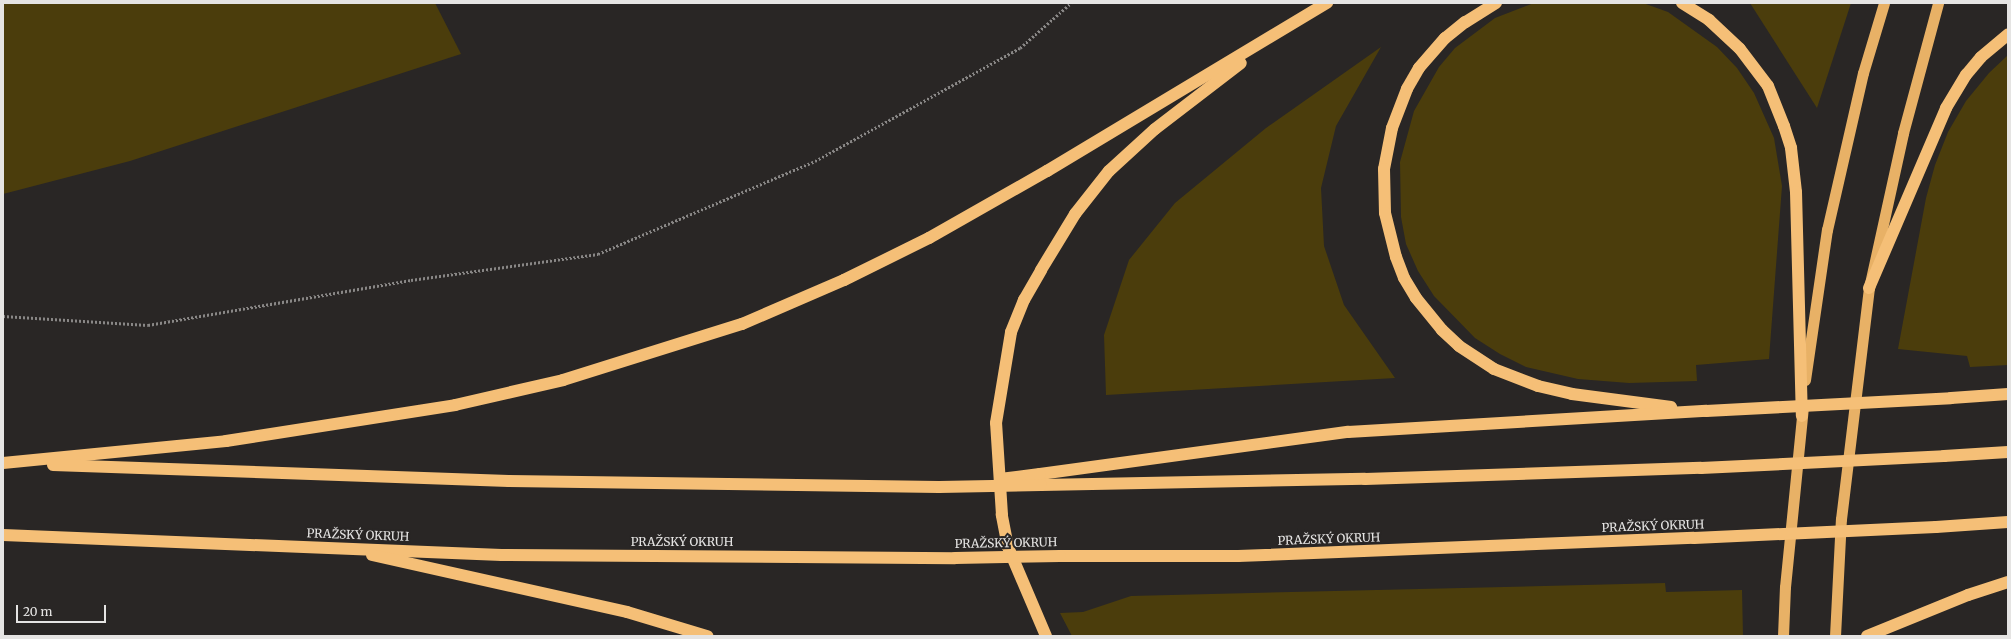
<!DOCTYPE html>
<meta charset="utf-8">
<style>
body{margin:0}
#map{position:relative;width:2011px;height:639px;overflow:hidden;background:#292625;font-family:Merriweather,serif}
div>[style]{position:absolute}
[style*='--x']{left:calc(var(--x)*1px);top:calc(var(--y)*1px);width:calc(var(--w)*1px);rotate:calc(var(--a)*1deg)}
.green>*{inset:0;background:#4b3d0c}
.path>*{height:2.5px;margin-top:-1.25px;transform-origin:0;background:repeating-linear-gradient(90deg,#898786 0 2px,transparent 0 4px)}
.trunk>*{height:11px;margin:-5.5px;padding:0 5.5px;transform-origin:5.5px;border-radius:5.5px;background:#e8b166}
.motorway>*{height:12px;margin:-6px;padding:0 6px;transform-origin:6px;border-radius:6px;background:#f5bf77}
.motorway-bridge>*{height:12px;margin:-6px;padding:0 6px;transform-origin:6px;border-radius:6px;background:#f5bf77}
span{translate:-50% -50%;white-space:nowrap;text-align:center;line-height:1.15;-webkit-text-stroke:4px #292625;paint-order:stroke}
.street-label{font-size:12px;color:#e5e4e3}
.frame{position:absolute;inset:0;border:4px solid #e5e4e3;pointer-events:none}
.scale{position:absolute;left:16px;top:605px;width:90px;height:18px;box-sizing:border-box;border:2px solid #e5e4e3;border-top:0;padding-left:5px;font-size:12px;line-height:14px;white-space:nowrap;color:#e5e4e3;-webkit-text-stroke:3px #292625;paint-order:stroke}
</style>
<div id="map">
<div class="green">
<div style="clip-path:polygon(3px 3px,435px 3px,461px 54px,130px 161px,3px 194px)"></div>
<div style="clip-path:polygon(1534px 3px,1643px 3px,1668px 12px,1717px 47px,1737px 68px,1754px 93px,1774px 138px,1782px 186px,1769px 359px,1696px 365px,1697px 381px,1629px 383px,1578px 379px,1526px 367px,1500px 354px,1475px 338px,1434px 296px,1418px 271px,1406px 244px,1401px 217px,1400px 162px,1414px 111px,1439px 67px,1455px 48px,1495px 18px)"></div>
<div style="clip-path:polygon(1750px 3px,1851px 3px,1817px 108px)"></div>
<div style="clip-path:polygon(1381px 47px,1336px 126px,1321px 188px,1324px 246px,1344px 305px,1395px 378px,1106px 395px,1104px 335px,1129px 260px,1175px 203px,1266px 128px)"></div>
<div style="clip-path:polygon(2008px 55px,2008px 365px,1970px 367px,1967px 356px,1898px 349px,1926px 198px,1935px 165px,1948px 132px,1966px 101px,1989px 73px)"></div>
<div style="clip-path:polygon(1665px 583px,1666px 592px,1742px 590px,1743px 636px,1072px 636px,1060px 613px,1083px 612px,1131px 596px)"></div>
</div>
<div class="path">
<div style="--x:3;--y:316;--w:145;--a:3.6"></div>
<div style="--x:148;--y:325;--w:267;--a:-9.7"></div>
<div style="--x:411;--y:280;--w:189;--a:-7.9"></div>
<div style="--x:598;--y:254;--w:236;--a:-23.2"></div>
<div style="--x:815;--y:161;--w:234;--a:-28.9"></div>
<div style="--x:1020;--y:48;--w:68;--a:-41.4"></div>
</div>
<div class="trunk">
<div style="--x:1805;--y:380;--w:152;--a:-81.7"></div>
<div style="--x:1827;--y:230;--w:161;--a:-77.1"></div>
<div style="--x:1863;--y:73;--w:73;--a:-73.3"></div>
<div style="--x:1783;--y:636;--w:49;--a:-87.7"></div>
<div style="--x:1785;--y:587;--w:180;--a:-84.3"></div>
<div style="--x:1835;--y:636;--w:117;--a:-87.1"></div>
<div style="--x:1841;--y:519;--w:233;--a:-83.1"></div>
<div style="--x:1869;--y:288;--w:159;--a:-77.6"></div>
<div style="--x:1903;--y:133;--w:135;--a:-74.9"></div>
</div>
<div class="motorway">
<div style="--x:1496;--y:3;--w:36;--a:148"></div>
<div style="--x:1465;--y:22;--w:26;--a:141"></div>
<div style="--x:1445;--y:38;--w:40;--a:131"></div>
<div style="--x:1419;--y:68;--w:24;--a:120"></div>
<div style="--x:1407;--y:89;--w:42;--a:111"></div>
<div style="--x:1392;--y:128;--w:42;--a:101"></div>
<div style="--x:1384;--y:169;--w:44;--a:88.7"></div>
<div style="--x:1385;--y:213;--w:45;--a:76"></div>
<div style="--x:1396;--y:257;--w:22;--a:69"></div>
<div style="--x:1404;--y:278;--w:23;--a:59"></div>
<div style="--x:1416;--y:298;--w:41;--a:50.9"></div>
<div style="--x:1442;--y:330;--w:23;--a:43"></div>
<div style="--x:1459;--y:346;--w:42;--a:33.3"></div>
<div style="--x:1494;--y:369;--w:47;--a:21.1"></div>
<div style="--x:1538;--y:386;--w:35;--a:13"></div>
<div style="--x:1572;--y:394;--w:100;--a:7.5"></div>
<div style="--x:1682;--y:3;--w:32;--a:32"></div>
<div style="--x:1709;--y:20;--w:42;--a:43.1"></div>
<div style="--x:1740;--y:49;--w:46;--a:52.9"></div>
<div style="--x:1768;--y:86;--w:43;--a:68.2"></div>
<div style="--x:1784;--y:126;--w:23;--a:72"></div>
<div style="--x:1791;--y:148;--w:44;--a:83.5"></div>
<div style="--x:1796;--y:192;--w:224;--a:88.5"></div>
<div style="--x:1869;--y:288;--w:196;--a:-66.8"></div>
<div style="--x:1946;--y:108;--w:39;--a:-59"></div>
<div style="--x:1966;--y:75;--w:23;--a:-50"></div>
<div style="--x:1981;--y:57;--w:35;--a:-40"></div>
<div style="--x:1951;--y:398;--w:57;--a:-4"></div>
<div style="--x:1944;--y:456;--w:64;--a:-3.6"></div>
<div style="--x:3;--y:463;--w:224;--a:-5.6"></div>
<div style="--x:226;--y:441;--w:232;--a:-8.9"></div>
<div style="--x:455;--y:405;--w:111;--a:-13"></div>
<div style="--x:563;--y:380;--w:188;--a:-17.4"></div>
<div style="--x:742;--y:324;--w:111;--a:-23.3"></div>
<div style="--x:844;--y:280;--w:95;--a:-26.3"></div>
<div style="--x:929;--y:238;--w:136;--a:-29.6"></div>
<div style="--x:1047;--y:171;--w:327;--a:-31"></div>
<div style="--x:53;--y:465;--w:456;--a:2"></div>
<div style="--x:509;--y:481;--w:430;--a:0.8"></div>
<div style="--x:1040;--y:474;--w:311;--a:-7.8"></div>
<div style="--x:1348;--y:432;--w:359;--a:-3.4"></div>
<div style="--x:1041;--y:485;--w:324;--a:-1.1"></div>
<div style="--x:1365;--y:479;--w:336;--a:-1.9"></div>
<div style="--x:1936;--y:527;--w:72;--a:-4"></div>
<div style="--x:3;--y:535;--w:499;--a:2.3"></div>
<div style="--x:502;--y:555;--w:453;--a:0.4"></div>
<div style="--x:372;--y:555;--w:261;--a:12.6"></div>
<div style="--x:627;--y:612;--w:84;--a:16.7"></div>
<div style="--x:1060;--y:556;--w:178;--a:0"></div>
<div style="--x:1238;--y:556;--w:456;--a:-2.3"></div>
<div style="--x:1046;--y:636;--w:97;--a:-113.1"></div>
<div style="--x:1008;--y:547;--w:33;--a:-101"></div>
<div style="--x:1002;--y:515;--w:92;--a:-93.7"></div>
<div style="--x:996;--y:423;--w:92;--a:-80.6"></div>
<div style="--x:1011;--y:332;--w:35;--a:-68"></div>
<div style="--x:1024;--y:300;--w:34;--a:-60"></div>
<div style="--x:1041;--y:270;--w:66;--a:-58.7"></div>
<div style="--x:1075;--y:214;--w:55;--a:-51.7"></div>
<div style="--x:1109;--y:171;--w:62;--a:-42.4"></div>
<div style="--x:1155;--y:129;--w:108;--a:-37.5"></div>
<div style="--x:1867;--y:636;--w:109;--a:-22.1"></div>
<div style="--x:1968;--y:595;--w:42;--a:-18"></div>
</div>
<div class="motorway-bridge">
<div style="--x:1706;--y:411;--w:245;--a:-3"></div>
<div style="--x:1701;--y:468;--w:243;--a:-2.8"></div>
<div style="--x:1000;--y:479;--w:40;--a:-7.1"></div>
<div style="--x:939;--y:487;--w:102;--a:-1.1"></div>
<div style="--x:1694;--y:538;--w:242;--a:-2.6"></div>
<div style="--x:955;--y:558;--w:105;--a:-1.1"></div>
</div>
<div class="street-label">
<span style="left:1653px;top:526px;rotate:-2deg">PRAŽSKÝ OKRUH</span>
<span style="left:358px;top:535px;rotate:2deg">PRAŽSKÝ OKRUH</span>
<span style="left:1329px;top:539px;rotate:-2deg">PRAŽSKÝ OKRUH</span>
<span style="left:682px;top:542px">PRAŽSKÝ OKRUH</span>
<span style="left:1006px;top:543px;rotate:-1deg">PRAŽSKÝ OKRUH</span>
</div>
<div class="frame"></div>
<div class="scale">20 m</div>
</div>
